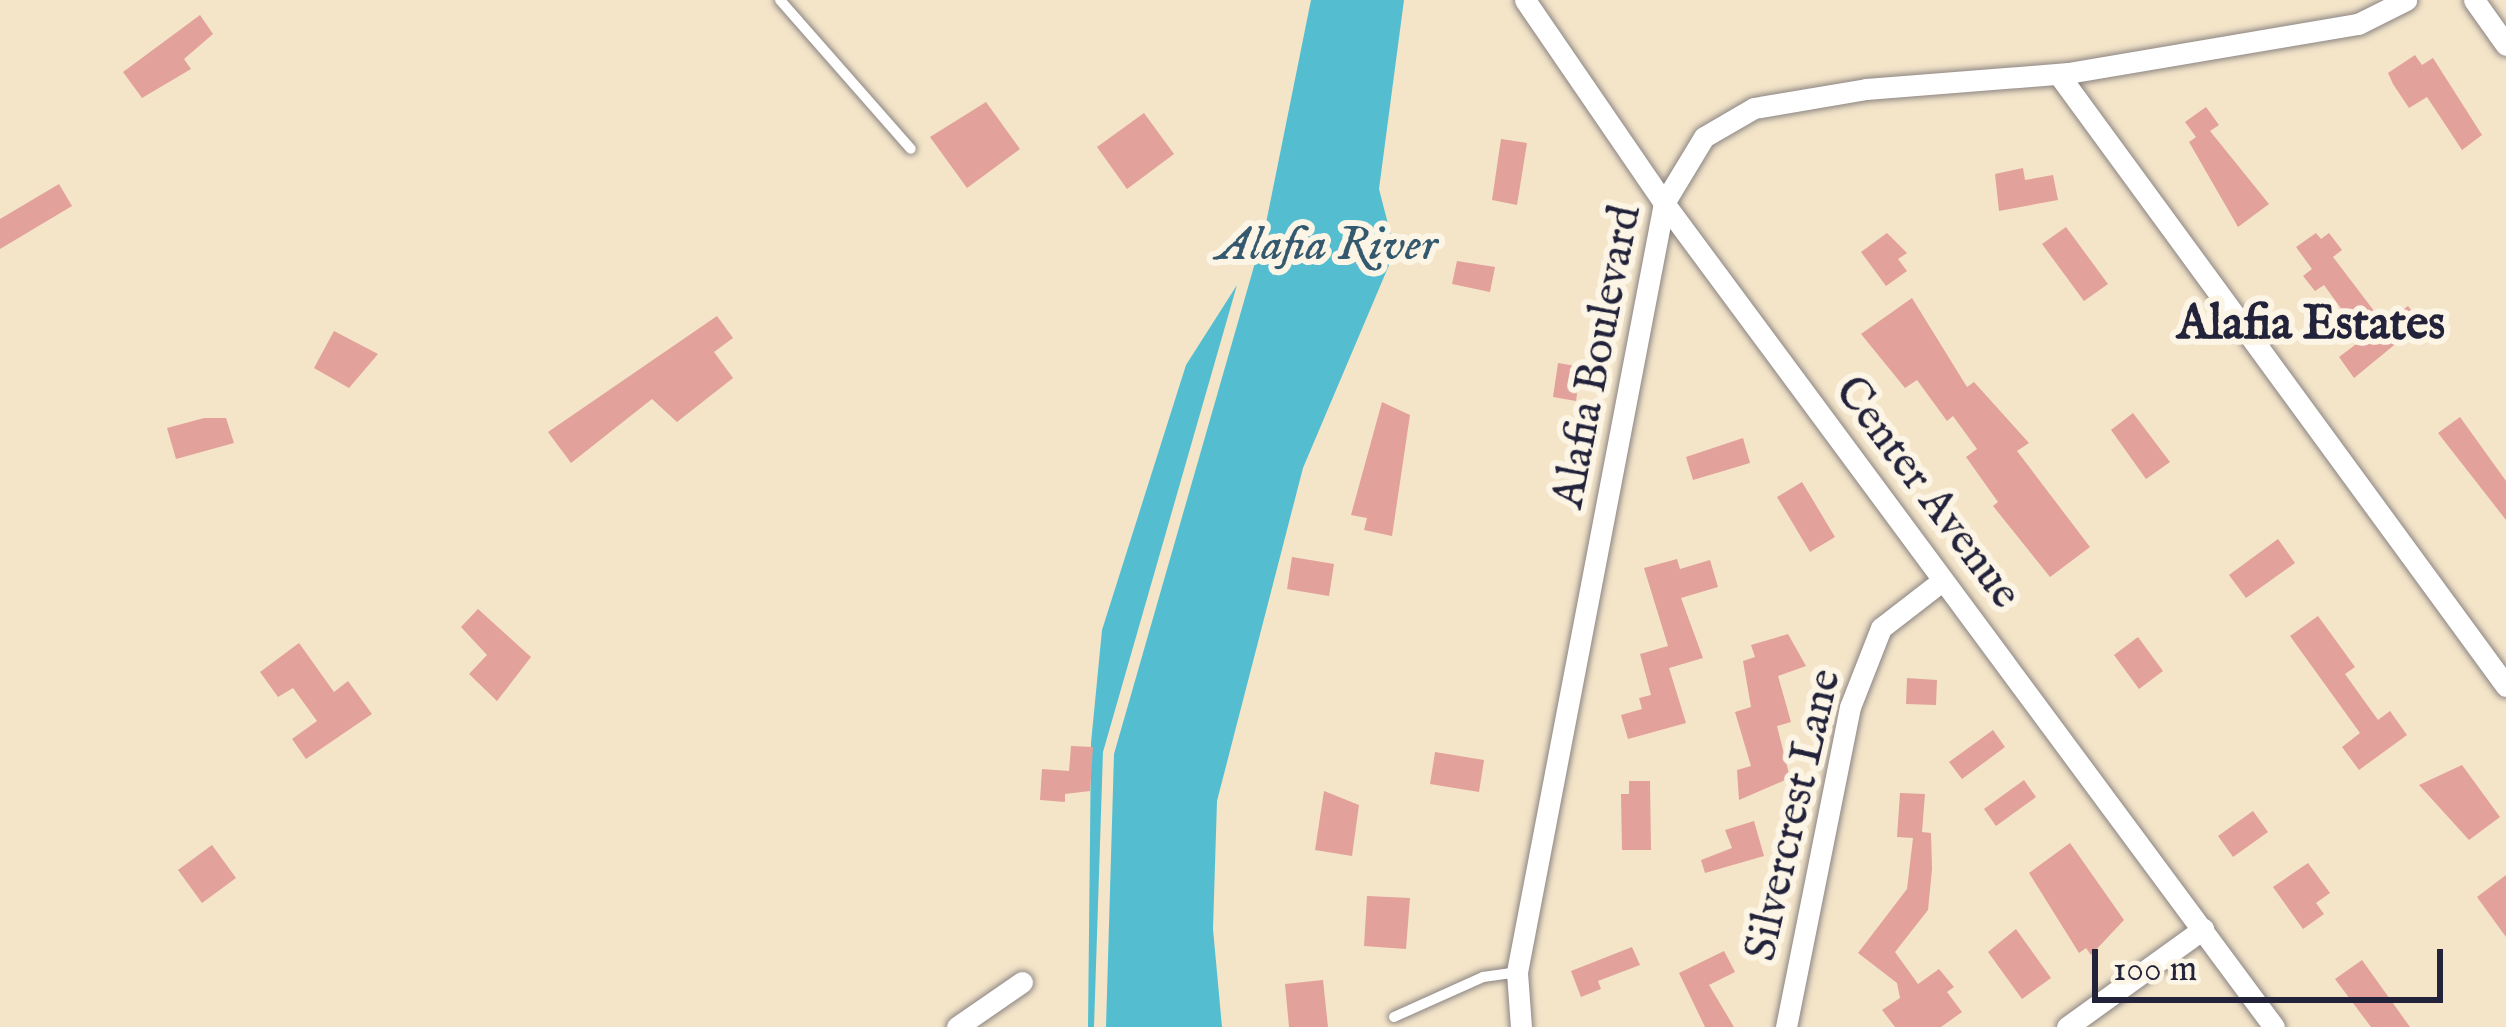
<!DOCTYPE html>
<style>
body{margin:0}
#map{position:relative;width:2506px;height:1027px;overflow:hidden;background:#f4e5c9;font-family:"IM FELL English",serif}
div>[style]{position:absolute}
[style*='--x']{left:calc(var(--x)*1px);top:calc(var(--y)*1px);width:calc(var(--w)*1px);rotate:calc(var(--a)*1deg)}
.water>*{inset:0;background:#54bed0}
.building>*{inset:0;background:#e2a19b}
.roads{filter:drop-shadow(0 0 3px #8b8482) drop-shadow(0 0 3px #8b8482)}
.service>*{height:10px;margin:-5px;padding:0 5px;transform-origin:5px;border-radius:5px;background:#fff}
.minor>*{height:21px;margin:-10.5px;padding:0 10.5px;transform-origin:10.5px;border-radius:10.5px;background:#fff}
span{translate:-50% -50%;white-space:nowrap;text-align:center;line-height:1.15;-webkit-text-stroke:12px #fcf5e5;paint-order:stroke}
.street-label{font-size:45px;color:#22223b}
.water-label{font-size:48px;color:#34596f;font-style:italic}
.neighbourhood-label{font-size:48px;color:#22223b;font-weight:700}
.scale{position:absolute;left:2092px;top:949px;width:351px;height:54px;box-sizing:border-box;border:6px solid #22223b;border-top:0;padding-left:15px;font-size:36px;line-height:42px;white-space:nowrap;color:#22223b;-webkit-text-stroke:9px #fcf5e5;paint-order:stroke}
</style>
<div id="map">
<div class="water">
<div style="clip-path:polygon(1311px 0,1404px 0,1379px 189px,1395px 251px,1303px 468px,1217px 801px,1213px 929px,1222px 1027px,1106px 1027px,1114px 754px,1265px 228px)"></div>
<div style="clip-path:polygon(1237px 285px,1103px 752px,1094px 1027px,1088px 1027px,1091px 743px,1102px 630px,1186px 365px)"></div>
</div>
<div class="building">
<div style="clip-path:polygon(200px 15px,213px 34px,184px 59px,191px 69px,142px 98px,123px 72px)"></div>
<div style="clip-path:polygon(2415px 55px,2422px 65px,2433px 58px,2482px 135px,2462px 150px,2427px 97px,2409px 108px,2393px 84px,2388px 73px)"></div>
<div style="clip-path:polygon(986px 102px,1020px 149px,967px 188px,930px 137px)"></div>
<div style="clip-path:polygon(2206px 107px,2219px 125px,2210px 131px,2269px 204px,2238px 227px,2189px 142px,2196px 137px,2185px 122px)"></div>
<div style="clip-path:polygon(1144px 113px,1174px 154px,1127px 189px,1097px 147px)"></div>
<div style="clip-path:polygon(1501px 139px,1527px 143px,1517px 205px,1492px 200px)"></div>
<div style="clip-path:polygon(2023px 168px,2025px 180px,2053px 175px,2058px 200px,1999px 211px,1995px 174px)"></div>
<div style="clip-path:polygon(59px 184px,72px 206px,0 249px,0 219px)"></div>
<div style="clip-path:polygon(2066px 227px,2108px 284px,2084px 301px,2042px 244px)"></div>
<div style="clip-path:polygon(1887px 233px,1907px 253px,1898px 259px,1907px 271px,1886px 286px,1861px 252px)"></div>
<div style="clip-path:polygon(2316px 233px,2321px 239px,2329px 233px,2342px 250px,2333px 257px,2384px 324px,2408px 306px,2421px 323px,2354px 378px,2339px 357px,2363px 339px,2324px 285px,2315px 291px,2303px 276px,2312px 269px,2296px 247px)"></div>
<div style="clip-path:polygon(1457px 261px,1495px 267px,1490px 292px,1452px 284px)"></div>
<div style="clip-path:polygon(1912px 298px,1967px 387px,1974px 382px,2029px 443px,2017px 451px,2090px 547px,2050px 577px,1993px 506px,1998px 502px,1966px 457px,1977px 449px,1953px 416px,1947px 421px,1917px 380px,1905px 388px,1861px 334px)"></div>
<div style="clip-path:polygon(717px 316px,733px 338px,714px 352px,733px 378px,677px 422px,652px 399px,571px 463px,548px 432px)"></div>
<div style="clip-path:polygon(334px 331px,378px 354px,349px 388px,314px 368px)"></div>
<div style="clip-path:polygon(1558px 363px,1581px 367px,1576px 401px,1553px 397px)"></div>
<div style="clip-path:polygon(1382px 402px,1410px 415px,1392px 536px,1364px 530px,1367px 518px,1351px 515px)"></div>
<div style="clip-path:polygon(2133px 413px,2170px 462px,2146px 479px,2111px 430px)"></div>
<div style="clip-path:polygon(2460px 417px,2506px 481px,2506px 520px,2438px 433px)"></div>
<div style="clip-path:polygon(204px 418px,226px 418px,234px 443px,176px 459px,167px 428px)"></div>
<div style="clip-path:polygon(1743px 438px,1750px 463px,1693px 480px,1686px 457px)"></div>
<div style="clip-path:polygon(1802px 482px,1835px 537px,1810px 552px,1777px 497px)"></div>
<div style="clip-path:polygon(2278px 539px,2295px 563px,2246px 598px,2229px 575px)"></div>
<div style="clip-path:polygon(1292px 557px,1334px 564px,1329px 596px,1287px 589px)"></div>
<div style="clip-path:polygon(1677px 559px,1680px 569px,1710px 560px,1718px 587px,1681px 598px,1703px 658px,1669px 668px,1686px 723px,1628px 739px,1621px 715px,1642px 709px,1639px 698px,1651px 695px,1640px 654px,1668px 646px,1644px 568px)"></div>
<div style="clip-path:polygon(478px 609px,531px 657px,497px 701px,469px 674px,487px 655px,461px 627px)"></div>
<div style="clip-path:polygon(2318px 616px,2355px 667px,2345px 674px,2378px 720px,2390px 711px,2407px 735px,2359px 770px,2342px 747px,2360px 733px,2290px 636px)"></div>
<div style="clip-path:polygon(1788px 634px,1806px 666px,1778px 676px,1791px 722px,1777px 726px,1790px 778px,1739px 800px,1737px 770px,1751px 766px,1735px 712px,1751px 707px,1743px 661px,1755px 657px,1751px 645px)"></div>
<div style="clip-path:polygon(2138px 637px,2163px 671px,2139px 689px,2114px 655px)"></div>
<div style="clip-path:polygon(299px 643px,334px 692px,348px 681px,372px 714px,306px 759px,292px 739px,317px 721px,293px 688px,278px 697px,260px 672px)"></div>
<div style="clip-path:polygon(1907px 678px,1937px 680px,1936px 705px,1906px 704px)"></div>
<div style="clip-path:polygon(1993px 730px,2005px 747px,1962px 779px,1949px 762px)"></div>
<div style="clip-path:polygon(1071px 746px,1093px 747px,1090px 791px,1065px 794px,1065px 802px,1040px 800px,1042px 769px,1069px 771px)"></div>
<div style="clip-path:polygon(1435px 752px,1484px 760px,1479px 792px,1430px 784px)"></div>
<div style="clip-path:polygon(2462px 765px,2500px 817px,2469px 840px,2419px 785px)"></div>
<div style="clip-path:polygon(2024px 780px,2036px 797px,1996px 826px,1984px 809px)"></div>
<div style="clip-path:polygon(1629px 781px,1650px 781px,1651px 850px,1622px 850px,1621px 794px,1629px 794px)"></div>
<div style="clip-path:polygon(1324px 791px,1359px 805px,1352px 856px,1315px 850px)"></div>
<div style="clip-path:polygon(1900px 793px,1925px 794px,1922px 832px,1931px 833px,1932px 869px,1928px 910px,1895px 952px,1918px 984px,1939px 969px,1954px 987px,1947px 992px,1962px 1012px,1941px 1027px,1895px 1027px,1882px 1010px,1900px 998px,1897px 983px,1858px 953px,1907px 889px,1913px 838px,1897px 837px)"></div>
<div style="clip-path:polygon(2253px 811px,2268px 832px,2233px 857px,2218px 836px)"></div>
<div style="clip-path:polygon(1754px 821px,1764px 856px,1705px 873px,1701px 860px,1732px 848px,1725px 830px)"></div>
<div style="clip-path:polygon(2070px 843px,2124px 920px,2091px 955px,2086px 948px,2079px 953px,2029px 873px)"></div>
<div style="clip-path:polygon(212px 845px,236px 878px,202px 903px,178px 870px)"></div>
<div style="clip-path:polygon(2308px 863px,2330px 893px,2316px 903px,2324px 914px,2303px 929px,2273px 887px)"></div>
<div style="clip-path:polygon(2506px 875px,2506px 937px,2477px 897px)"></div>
<div style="clip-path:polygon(1367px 896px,1410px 898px,1406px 949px,1364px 946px)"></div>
<div style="clip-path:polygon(2016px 929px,2051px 978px,2022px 999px,1988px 952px)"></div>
<div style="clip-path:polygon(1632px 947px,1640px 965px,1598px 981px,1601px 989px,1581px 997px,1571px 971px)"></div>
<div style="clip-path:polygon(1724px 951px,1735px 972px,1709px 985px,1734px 1027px,1705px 1027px,1679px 973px)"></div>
<div style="clip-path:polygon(2362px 960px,2410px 1027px,2371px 1027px,2335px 979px)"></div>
<div style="clip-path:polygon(1323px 980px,1328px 1027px,1289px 1027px,1285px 984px)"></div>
</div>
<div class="roads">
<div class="service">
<div style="--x:780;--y:0;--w:198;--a:48.7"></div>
<div style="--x:1394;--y:1017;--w:98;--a:-24.2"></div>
<div style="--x:1483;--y:977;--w:34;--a:-8"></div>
</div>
<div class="minor">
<div style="--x:1525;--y:0;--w:246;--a:55.6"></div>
<div style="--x:1664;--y:203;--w:1025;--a:53.49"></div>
<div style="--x:2474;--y:0;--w:55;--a:54.6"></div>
<div style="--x:2059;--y:75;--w:757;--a:53.81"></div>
<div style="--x:957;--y:1027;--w:79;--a:-34.7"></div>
<div style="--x:1521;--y:1027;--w:55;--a:-94.2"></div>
<div style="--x:1517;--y:972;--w:783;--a:-79.18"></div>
<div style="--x:1664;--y:203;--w:77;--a:-58.8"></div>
<div style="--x:1704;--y:137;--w:58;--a:-30.1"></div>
<div style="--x:1754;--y:108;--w:114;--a:-9.6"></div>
<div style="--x:1866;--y:89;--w:203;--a:-4.5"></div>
<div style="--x:2068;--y:73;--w:294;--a:-9.6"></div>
<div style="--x:2358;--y:24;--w:54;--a:-26.6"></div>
<div style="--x:1786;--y:1027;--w:326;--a:-78.7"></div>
<div style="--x:1850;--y:707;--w:85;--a:-68.6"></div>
<div style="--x:1881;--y:628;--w:78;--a:-37.7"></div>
<div style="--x:2067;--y:1027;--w:168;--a:-35.8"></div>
</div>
</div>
<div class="street-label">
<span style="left:1598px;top:357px;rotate:-79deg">Alafia Boulevard</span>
<span style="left:1927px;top:493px;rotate:53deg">Center Avenue</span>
<span style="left:1794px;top:815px;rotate:-77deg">Silvercrest Lane</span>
</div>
<div class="water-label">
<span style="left:1327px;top:247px">Alafia River</span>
</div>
<div class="neighbourhood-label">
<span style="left:2311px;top:326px">Alafia Estates</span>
</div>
<div class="scale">100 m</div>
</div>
